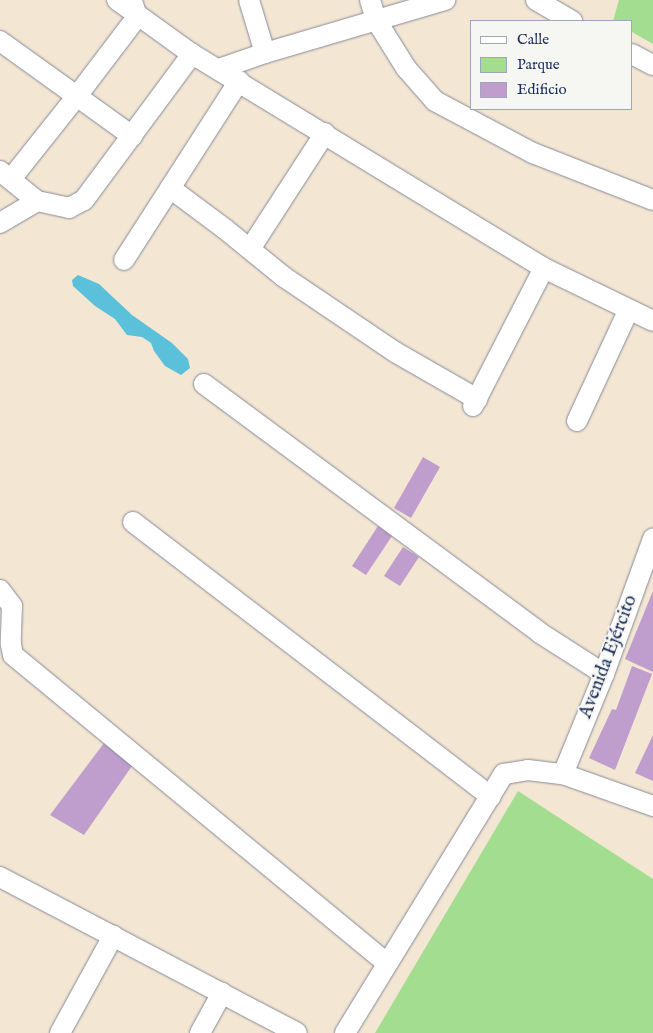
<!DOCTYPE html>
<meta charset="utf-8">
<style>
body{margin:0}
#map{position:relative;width:653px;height:1033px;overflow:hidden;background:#f3e6d3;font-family:"IM FELL English",serif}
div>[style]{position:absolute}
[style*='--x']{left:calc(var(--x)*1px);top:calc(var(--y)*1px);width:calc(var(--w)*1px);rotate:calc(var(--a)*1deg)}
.green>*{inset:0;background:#a3dd90}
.water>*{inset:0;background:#5bc0d9}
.building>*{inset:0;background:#bf9ecd}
.roads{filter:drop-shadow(0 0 1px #878a98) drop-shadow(0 0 1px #878a98)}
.minor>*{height:20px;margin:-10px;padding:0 10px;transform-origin:10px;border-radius:10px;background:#fff}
span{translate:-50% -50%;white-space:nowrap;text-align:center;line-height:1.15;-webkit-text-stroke:4px #f6f6f2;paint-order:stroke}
.street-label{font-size:19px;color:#1b2f5e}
.legend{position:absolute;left:470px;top:20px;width:162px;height:90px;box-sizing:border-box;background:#f6f6f2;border:1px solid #9ea6b7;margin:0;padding:6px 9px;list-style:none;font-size:15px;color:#1b2f5e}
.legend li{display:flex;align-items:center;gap:10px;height:25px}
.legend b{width:25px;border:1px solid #9ea6b7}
</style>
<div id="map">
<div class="green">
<div style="clip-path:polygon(619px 0,653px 0,653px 44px,632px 32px,632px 21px,613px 21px)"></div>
<div style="clip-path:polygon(518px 791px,653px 879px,653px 1033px,375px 1033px)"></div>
</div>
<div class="water">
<div style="clip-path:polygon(78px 275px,99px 284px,132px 315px,172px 343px,188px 359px,190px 368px,181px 375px,165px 366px,154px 351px,151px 343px,142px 337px,127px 335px,115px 319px,95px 306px,73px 286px,72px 280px)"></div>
</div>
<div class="building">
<div style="clip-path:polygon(423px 457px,440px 467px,411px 518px,394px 508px)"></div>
<div style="clip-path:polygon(378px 526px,392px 536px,366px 575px,352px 566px)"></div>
<div style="clip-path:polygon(403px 547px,419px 557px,400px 586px,384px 576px)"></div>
<div style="clip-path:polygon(653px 591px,653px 672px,625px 659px)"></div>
<div style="clip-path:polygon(632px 666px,652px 674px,615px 770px,589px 758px,612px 709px,616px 710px)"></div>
<div style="clip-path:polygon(653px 735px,653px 781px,635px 773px)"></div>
<div style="clip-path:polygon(104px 743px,132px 766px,84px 835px,50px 815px)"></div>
</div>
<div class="roads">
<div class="minor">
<div style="--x:117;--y:0;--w:92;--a:35.8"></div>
<div style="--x:192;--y:54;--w:412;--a:31.3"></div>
<div style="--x:544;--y:268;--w:121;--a:25.9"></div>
<div style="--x:370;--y:0;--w:21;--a:73"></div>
<div style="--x:376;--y:20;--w:57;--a:58"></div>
<div style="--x:406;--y:68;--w:44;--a:48.7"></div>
<div style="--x:435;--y:101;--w:111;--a:28"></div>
<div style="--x:533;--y:153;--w:129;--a:21.4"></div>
<div style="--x:536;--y:0;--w:42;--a:30.3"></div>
<div style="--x:0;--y:41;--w:163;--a:35.7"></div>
<div style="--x:265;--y:53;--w:188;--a:-16.4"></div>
<div style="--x:632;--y:54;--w:24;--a:28"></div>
<div style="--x:219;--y:69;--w:49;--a:-19.2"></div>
<div style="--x:265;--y:53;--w:55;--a:-106.8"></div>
<div style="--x:0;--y:171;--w:48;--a:39"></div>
<div style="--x:37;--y:201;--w:33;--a:12"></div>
<div style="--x:69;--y:208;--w:17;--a:-28"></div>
<div style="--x:84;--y:200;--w:182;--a:-53.5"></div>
<div style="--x:11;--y:179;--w:106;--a:-51.5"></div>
<div style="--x:77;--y:96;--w:99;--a:-52.8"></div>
<div style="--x:137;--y:17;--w:14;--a:-107"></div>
<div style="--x:170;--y:188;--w:69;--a:36.7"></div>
<div style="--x:225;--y:229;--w:76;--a:39.1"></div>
<div style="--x:284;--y:277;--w:134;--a:34"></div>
<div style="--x:395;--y:352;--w:95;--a:29.8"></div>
<div style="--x:0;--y:223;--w:43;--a:-30.7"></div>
<div style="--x:250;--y:249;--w:138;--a:-57.1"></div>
<div style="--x:124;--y:260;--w:213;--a:-57.3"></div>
<div style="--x:204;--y:384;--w:418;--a:36.5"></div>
<div style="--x:540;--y:633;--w:76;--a:32.6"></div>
<div style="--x:473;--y:406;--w:155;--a:-62.8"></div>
<div style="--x:577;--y:421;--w:123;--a:-65.1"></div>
<div style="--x:133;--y:522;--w:451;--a:37.5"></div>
<div style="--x:0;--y:590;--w:20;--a:53"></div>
<div style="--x:12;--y:606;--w:38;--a:92"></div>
<div style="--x:11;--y:644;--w:11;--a:80"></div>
<div style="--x:13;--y:655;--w:484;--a:39.5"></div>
<div style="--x:563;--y:774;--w:108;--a:-67.7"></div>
<div style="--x:604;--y:674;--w:144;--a:-70.1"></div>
<div style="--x:0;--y:877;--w:335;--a:27.7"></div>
<div style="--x:60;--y:1033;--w:111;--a:-61.3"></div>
<div style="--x:200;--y:1033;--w:46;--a:-61.2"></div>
<div style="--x:345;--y:1033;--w:304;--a:-58.5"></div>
<div style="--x:504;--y:774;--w:24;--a:-9"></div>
<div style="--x:528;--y:770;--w:35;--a:7"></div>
<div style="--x:563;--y:774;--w:96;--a:19.6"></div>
</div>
</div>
<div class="street-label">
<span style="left:609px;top:657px;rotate:-69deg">Avenida Ejército</span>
</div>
<ul class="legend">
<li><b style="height:6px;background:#fff"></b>Calle</li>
<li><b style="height:14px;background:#a3dd90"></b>Parque</li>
<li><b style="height:14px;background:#bf9ecd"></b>Edificio</li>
</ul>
</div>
